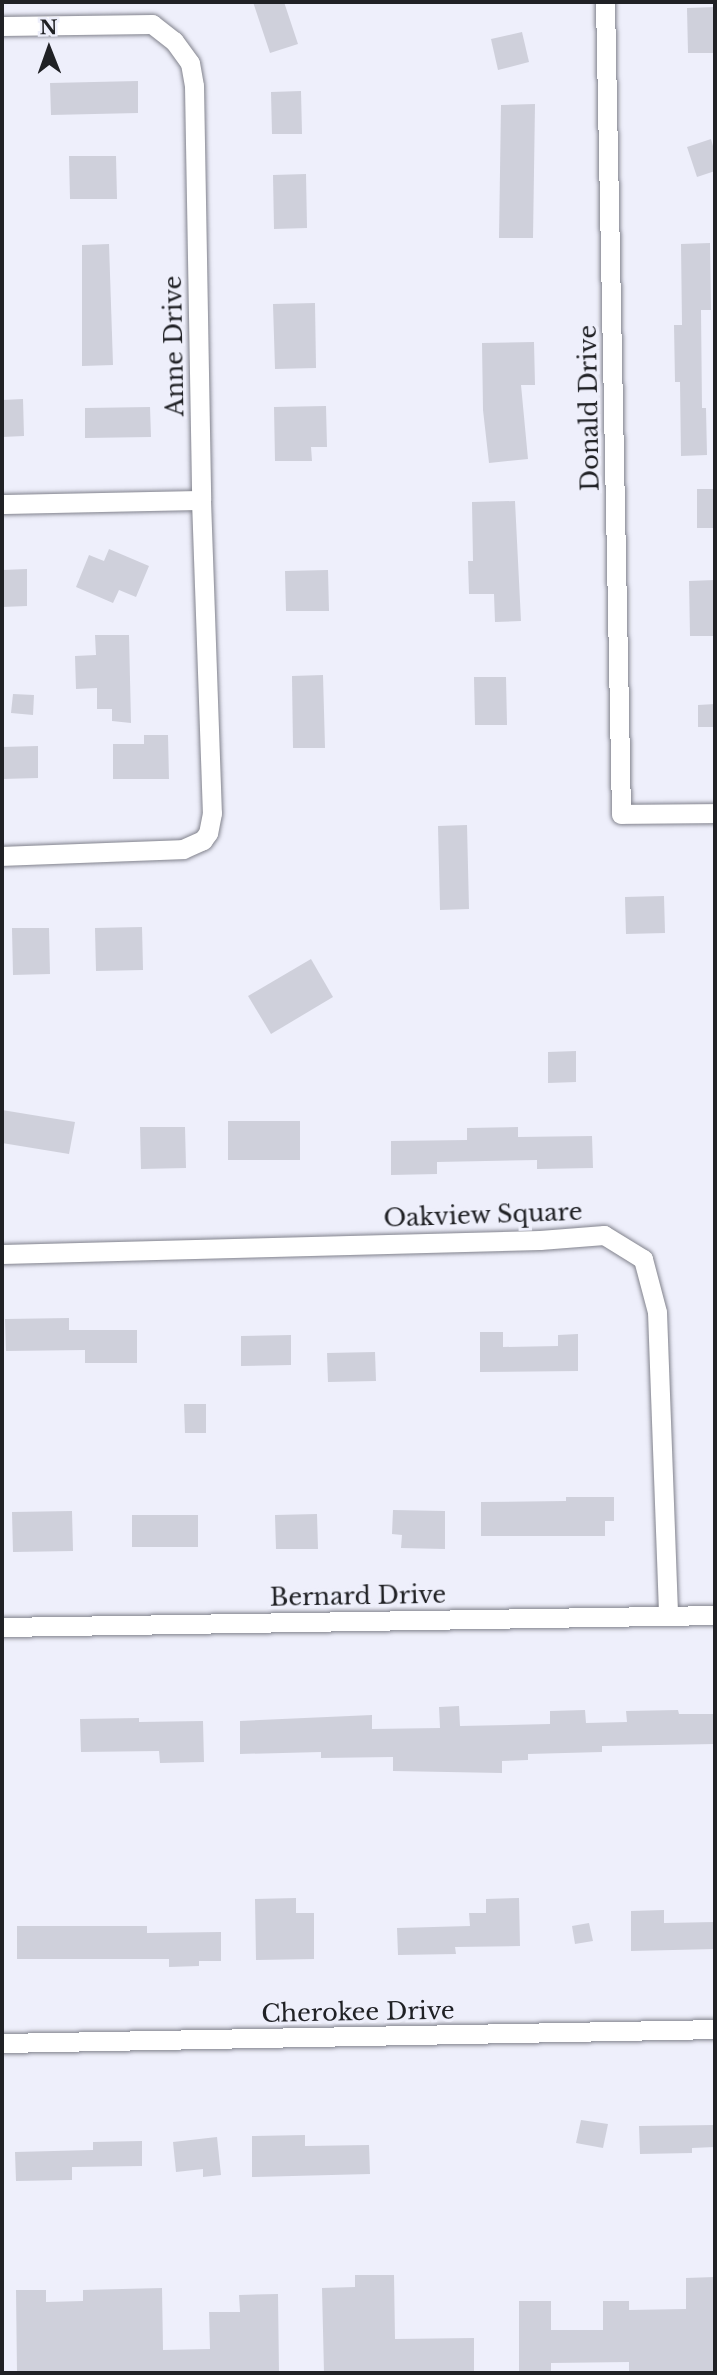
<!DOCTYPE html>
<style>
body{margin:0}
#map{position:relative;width:717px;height:2375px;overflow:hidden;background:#eeeffb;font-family:"Libre Baskerville",serif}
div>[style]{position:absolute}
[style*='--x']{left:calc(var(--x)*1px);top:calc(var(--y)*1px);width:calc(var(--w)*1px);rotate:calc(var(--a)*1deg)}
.building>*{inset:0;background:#cfd0db}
.roads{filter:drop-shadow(0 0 2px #81828c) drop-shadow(0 0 2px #81828c)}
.minor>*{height:19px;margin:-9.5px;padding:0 9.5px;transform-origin:9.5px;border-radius:9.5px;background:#fff}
span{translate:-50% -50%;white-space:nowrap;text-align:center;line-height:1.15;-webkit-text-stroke:6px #eeeffb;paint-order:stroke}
.street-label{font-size:24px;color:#202125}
.frame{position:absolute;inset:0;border:4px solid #202125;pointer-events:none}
.north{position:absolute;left:14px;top:14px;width:70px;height:70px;-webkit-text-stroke:5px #eeeffb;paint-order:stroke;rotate:359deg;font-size:19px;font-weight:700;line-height:28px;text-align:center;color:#202125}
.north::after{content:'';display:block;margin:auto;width:24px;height:32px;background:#202125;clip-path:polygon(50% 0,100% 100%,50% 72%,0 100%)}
</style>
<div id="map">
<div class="building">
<div style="clip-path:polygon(253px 2px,284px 2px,298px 44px,270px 53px)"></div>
<div style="clip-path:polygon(715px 7px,715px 53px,688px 53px,687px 8px)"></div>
<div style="clip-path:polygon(522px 32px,529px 62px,498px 70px,491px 39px)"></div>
<div style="clip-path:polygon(138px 81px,138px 113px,51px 115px,50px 83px)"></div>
<div style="clip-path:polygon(301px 91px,302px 134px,272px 134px,271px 92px)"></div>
<div style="clip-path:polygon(535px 104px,533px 238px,499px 238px,501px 105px)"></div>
<div style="clip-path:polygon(711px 139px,715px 153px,715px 171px,697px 177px,687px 147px)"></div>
<div style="clip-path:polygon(69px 156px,116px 156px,117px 199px,70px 199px)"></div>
<div style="clip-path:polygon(306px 174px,307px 228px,274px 229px,273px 175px)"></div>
<div style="clip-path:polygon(710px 243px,711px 310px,701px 310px,702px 408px,706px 408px,707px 455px,681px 456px,680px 382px,675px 382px,674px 325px,682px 325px,681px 244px)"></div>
<div style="clip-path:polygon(109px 244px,113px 365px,82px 366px,82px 245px)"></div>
<div style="clip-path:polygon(315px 303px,316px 368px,275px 369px,273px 304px)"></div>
<div style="clip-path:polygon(534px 342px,535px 385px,521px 385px,528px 459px,489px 463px,483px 410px,482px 343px)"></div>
<div style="clip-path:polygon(23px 399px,24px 436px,2px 437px,2px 400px)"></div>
<div style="clip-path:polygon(326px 406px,327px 447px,311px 447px,312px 461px,275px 461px,274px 407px)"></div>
<div style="clip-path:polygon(150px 407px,151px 437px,85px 438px,85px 408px)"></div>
<div style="clip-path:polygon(697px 489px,715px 489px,715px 528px,697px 528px)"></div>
<div style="clip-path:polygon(515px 501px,521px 621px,495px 622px,494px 594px,469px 594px,468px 561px,473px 561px,472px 502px)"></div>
<div style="clip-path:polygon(109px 549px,149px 566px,136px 597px,119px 590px,113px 603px,76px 587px,89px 555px,104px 561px)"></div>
<div style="clip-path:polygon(27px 569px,27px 606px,2px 607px,2px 570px)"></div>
<div style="clip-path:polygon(328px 570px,329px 611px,286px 611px,285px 571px)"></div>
<div style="clip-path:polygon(715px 580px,715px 636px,690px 636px,689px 581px)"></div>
<div style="clip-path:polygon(95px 635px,129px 635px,131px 723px,112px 721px,112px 709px,97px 709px,97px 688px,76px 689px,75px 656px,96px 655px)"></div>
<div style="clip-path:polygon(323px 675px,325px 748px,293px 748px,292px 676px)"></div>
<div style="clip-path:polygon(474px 677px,506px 677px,507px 725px,475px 725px)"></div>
<div style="clip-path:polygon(13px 694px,34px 695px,33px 715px,11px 713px)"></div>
<div style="clip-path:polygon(715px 704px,715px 727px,698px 727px,698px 705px)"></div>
<div style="clip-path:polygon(144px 735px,168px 735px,169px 779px,113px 779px,113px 744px,144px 744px)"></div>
<div style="clip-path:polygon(38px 746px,38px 778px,2px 779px,2px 747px)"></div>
<div style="clip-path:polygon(467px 825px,469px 909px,440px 910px,438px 826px)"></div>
<div style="clip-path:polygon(664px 896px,665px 933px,626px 934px,625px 897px)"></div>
<div style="clip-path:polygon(142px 927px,143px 970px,96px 971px,95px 928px)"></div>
<div style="clip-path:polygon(12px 928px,49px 928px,50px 974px,13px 975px)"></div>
<div style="clip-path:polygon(311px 959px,333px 997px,271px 1034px,248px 996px)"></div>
<div style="clip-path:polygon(576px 1051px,576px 1082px,548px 1083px,548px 1052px)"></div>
<div style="clip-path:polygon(2px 1110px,75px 1122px,69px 1154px,2px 1143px)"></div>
<div style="clip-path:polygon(228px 1121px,300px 1121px,300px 1160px,228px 1160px)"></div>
<div style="clip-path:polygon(140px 1127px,185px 1127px,186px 1168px,141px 1169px)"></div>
<div style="clip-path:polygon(518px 1127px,518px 1137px,592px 1136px,593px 1168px,537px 1169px,537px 1160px,437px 1162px,437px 1174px,391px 1175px,391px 1141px,467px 1140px,467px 1128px)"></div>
<div style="clip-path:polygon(69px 1318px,69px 1330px,137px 1330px,137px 1363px,85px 1363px,85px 1350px,6px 1351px,5px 1319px)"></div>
<div style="clip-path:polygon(480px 1332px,503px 1332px,503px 1347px,558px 1346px,558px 1335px,578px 1334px,578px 1371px,480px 1372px)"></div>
<div style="clip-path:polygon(291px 1335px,291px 1365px,241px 1366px,241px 1336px)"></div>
<div style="clip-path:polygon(375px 1352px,376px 1381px,328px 1382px,327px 1353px)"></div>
<div style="clip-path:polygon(184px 1404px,206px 1404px,206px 1433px,185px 1433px)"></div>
<div style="clip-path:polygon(566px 1497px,614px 1497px,614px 1521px,605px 1521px,605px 1536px,481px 1536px,481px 1502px,566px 1501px)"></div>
<div style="clip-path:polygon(393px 1510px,445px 1511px,445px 1549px,401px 1548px,402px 1535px,392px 1534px)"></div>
<div style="clip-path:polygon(72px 1511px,73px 1551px,13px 1552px,12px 1512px)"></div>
<div style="clip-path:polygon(317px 1514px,318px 1549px,276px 1549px,275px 1515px)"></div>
<div style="clip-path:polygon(132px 1515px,198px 1515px,198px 1547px,132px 1547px)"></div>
<div style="clip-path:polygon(459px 1706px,460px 1726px,550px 1724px,550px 1711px,585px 1710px,586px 1723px,627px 1722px,626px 1711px,678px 1710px,679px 1714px,715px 1714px,715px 1744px,602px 1746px,602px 1752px,528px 1754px,528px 1760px,502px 1761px,502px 1773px,393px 1771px,393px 1757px,321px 1758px,321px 1752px,240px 1754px,240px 1721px,372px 1715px,372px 1729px,440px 1728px,439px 1707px)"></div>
<div style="clip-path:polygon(139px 1718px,139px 1722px,203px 1721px,204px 1762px,160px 1763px,159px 1751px,81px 1752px,80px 1719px)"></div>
<div style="clip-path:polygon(296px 1898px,296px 1913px,314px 1913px,314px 1959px,256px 1960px,255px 1899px)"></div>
<div style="clip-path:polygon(519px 1898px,520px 1946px,455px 1947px,456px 1954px,398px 1955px,397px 1928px,470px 1926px,469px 1913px,486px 1913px,486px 1899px)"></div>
<div style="clip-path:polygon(664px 1910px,664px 1923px,715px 1922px,715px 1949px,631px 1951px,631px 1911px)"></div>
<div style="clip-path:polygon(589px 1923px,593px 1941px,575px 1944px,572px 1926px)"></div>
<div style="clip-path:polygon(17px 1926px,147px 1926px,147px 1933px,221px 1932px,221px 1961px,199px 1961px,199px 1966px,169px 1967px,169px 1959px,17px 1959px)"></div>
<div style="clip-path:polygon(581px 2120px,608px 2124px,603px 2148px,576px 2143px)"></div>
<div style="clip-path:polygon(715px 2125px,715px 2147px,692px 2148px,692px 2153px,640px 2154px,639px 2126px)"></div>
<div style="clip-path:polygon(305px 2135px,305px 2146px,369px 2145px,370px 2174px,252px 2177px,252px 2136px)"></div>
<div style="clip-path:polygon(217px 2137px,221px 2175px,203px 2177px,203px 2169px,176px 2172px,173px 2142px)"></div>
<div style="clip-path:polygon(142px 2141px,142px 2166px,72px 2167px,72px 2180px,16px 2181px,15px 2152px,93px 2150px,93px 2142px)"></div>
<div style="clip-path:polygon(355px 2275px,394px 2275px,395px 2339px,474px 2338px,474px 2373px,324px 2373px,322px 2288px,355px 2287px)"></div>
<div style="clip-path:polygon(715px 2277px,715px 2373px,629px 2373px,629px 2362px,551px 2363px,551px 2373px,519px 2373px,519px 2301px,551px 2301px,551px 2330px,603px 2330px,603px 2301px,629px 2301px,629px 2310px,686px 2309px,686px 2278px)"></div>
<div style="clip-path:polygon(162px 2288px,163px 2350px,210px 2349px,209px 2312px,240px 2312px,239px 2295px,278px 2294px,279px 2373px,17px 2373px,16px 2290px,46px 2290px,46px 2302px,83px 2301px,83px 2290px)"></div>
</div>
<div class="roads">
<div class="minor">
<div style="--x:605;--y:2;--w:812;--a:88.87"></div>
<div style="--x:621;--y:814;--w:94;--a:-0.6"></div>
<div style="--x:2;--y:26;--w:150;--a:-0.8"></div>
<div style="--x:152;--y:24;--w:28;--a:38"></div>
<div style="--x:174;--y:41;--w:27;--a:54"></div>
<div style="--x:190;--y:63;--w:23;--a:80"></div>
<div style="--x:194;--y:86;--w:414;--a:89"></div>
<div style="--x:201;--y:500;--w:313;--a:88"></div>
<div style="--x:212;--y:813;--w:20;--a:101"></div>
<div style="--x:208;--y:833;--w:9;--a:126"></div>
<div style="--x:203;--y:840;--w:22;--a:156"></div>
<div style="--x:183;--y:849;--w:181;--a:177.8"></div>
<div style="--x:2;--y:504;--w:199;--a:-1.2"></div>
<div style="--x:2;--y:1254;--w:538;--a:-1.49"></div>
<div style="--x:540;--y:1240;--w:64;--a:-4.5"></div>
<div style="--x:604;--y:1235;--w:46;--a:31.6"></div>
<div style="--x:643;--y:1259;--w:55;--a:75.2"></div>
<div style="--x:657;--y:1312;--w:303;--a:87.9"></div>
<div style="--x:2;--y:1627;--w:713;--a:-0.96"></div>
<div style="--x:2;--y:2043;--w:713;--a:-1.12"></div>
</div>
</div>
<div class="street-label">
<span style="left:174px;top:346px;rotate:-91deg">Anne Drive</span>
<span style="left:589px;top:408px;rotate:-91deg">Donald Drive</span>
<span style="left:483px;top:1215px;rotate:-2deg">Oakview Square</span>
<span style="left:358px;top:1596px;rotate:-1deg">Bernard Drive</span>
<span style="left:358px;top:2012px;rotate:-1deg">Cherokee Drive</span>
</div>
<div class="frame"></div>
<div class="north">N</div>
</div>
